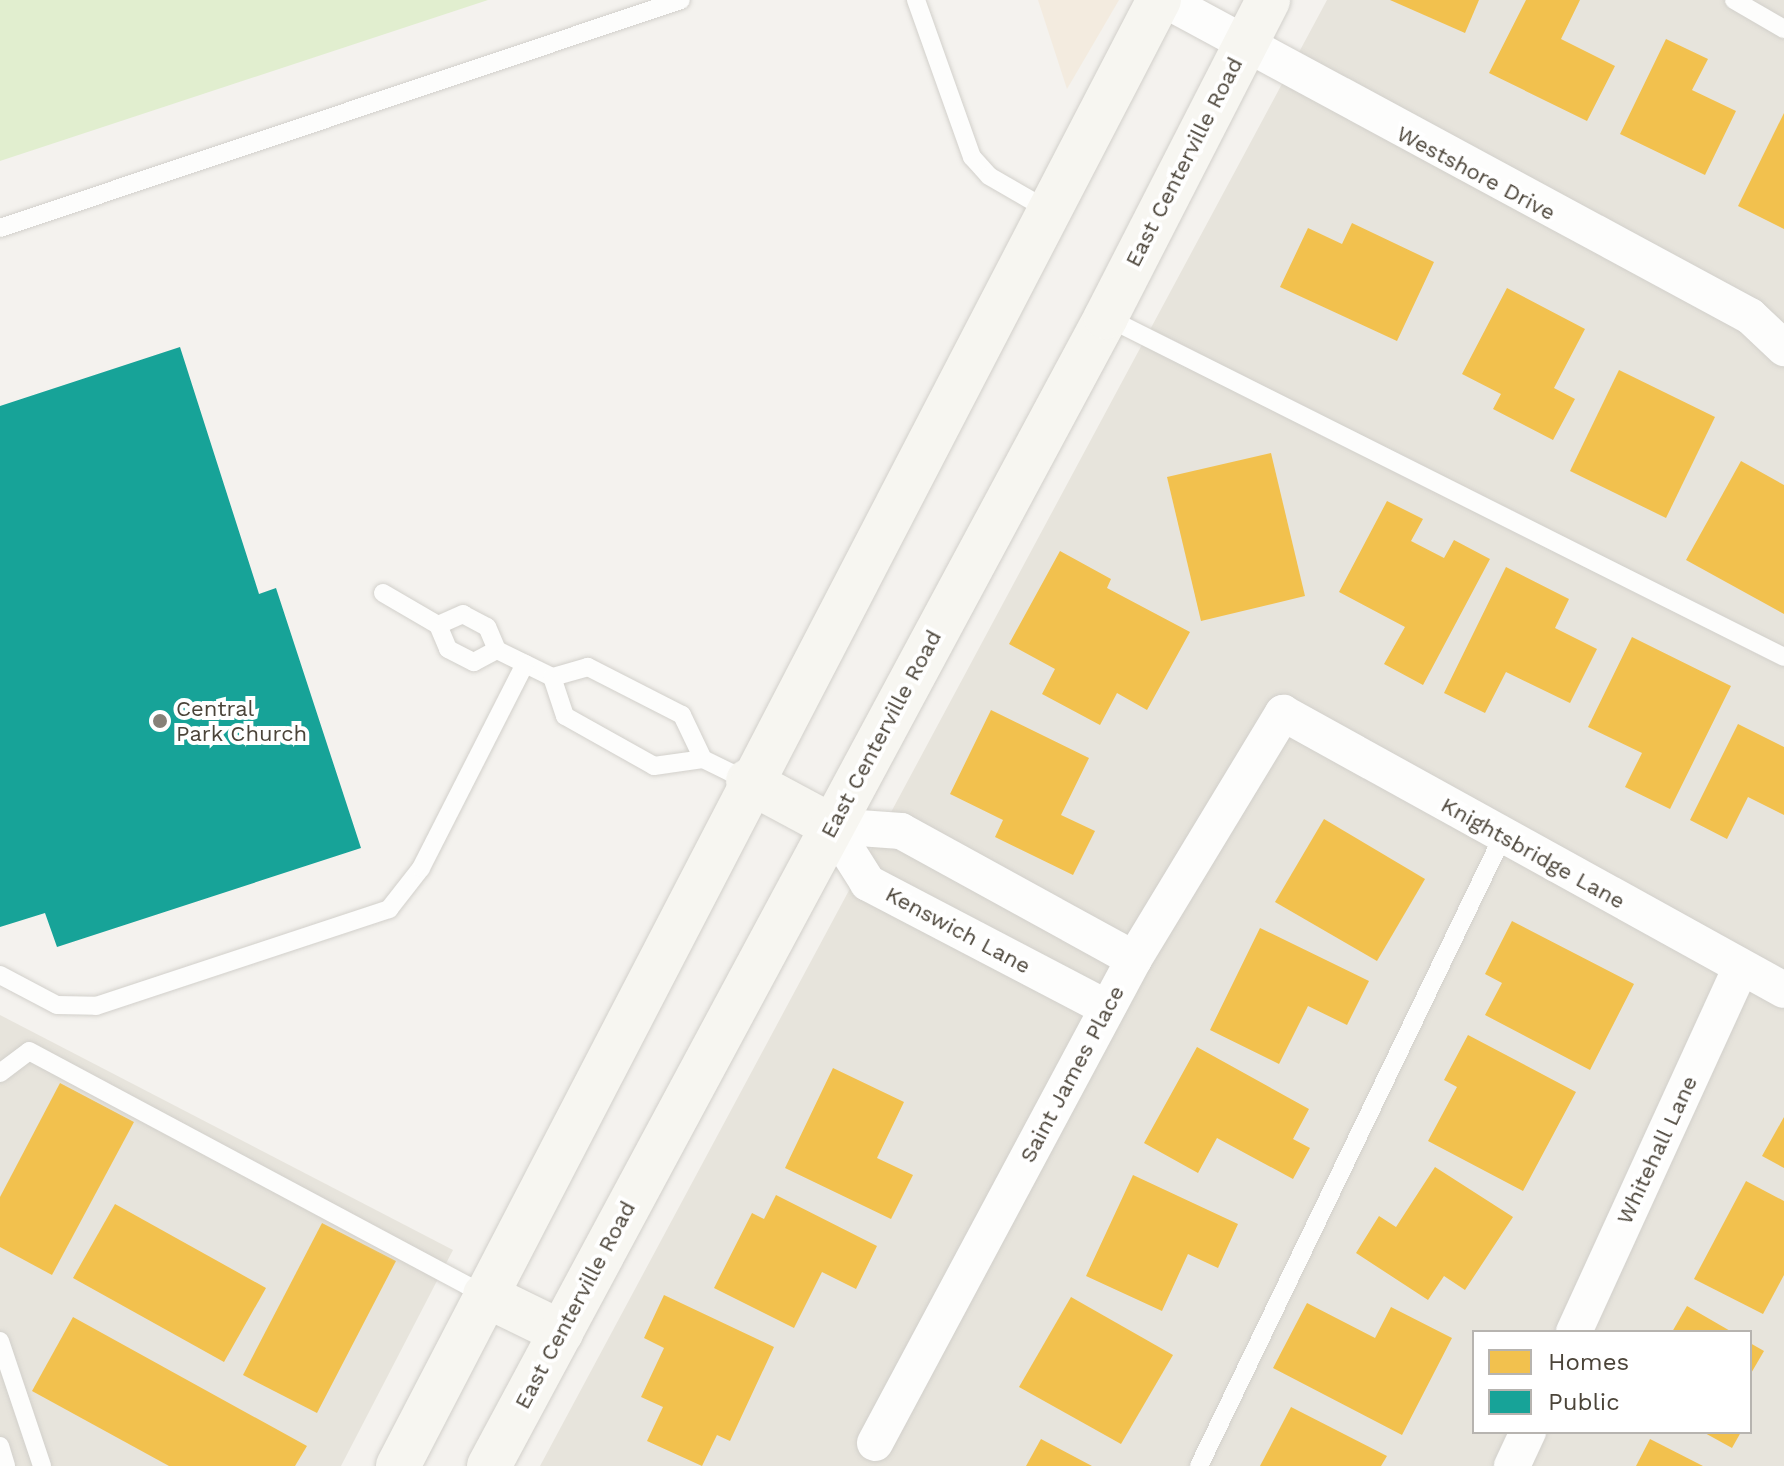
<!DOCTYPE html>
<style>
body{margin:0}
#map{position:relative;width:1784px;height:1466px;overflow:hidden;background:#f4f2ee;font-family:"Work Sans",sans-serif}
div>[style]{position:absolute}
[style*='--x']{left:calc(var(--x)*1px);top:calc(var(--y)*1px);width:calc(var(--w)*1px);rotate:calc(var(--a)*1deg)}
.residential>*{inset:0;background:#e7e4dc}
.commercial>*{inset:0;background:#f3ebdf}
.green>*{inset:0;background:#e1eecf}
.homes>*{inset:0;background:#f2c14e}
.public>*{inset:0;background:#17a398}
.roads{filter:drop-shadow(0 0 2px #d2d0cb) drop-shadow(0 0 2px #d2d0cb)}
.service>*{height:18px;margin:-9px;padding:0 9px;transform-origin:9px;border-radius:9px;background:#fdfdfc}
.minor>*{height:36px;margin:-18px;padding:0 18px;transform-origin:18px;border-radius:18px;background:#fdfdfc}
.secondary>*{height:44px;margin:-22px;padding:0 22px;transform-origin:22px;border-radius:22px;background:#f7f6f1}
.dots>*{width:22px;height:22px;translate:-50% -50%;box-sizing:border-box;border:4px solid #fff;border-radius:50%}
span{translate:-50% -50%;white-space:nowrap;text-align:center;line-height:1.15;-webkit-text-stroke:8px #fff;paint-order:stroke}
.street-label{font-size:22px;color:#4b4439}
.poi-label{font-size:22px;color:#4b4439}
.left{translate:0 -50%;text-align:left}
.legend{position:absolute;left:1472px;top:1330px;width:280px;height:104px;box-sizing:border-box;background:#fff;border:2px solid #b7b4b0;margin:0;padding:10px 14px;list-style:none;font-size:24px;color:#4b4439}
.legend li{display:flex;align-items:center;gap:16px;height:40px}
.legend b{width:40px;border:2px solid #b7b4b0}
</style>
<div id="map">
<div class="residential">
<div style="clip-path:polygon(evenodd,1327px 0,1784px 0,1784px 1466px,540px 1466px,1327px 0,1474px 1332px,1750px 1332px,1750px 1432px,1474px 1432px,1474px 1332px)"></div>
<div style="clip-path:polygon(0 1015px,453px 1250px,341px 1466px,0 1466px)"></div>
</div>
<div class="commercial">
<div style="clip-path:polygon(1038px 0,1119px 0,1067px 89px)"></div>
</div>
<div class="green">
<div style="clip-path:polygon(0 0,488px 0,0 161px)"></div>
</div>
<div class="homes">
<div style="clip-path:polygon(1390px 0,1479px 0,1465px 33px)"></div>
<div style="clip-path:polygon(1526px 0,1580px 0,1561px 39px,1615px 66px,1587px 121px,1489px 73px)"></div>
<div style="clip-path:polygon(1666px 39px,1708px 59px,1692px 90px,1736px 111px,1705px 175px,1620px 134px)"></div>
<div style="clip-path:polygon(1784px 113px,1784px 229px,1738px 206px)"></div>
<div style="clip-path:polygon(1352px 223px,1434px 262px,1397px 341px,1280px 287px,1308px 228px,1342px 244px)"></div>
<div style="clip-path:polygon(1507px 288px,1585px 329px,1554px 388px,1575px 399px,1553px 440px,1493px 409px,1501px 394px,1462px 374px)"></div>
<div style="clip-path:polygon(1619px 370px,1715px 417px,1666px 518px,1570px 471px)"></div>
<div style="clip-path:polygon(1271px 453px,1305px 596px,1201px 621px,1167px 477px)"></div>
<div style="clip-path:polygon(1741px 461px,1784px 485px,1784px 614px,1686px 560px)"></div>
<div style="clip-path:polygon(1387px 501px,1423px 519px,1411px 541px,1444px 558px,1454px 540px,1490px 559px,1423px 685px,1384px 664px,1405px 627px,1339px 592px)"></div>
<div style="clip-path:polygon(1060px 551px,1111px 579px,1107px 588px,1190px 632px,1147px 710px,1117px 693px,1100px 725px,1042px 694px,1055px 669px,1009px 644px)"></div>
<div style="clip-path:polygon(1506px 567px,1569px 599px,1555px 628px,1597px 649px,1570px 703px,1506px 672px,1485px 713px,1444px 693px)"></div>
<div style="clip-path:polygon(1632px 637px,1731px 686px,1670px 809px,1625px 787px,1642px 753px,1588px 727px)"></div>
<div style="clip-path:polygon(991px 710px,1089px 758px,1061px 815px,1095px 831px,1073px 875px,995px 837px,1003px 820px,950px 794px)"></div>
<div style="clip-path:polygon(1738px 724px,1784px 747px,1784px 815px,1748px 797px,1727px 839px,1690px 820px)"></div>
<div style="clip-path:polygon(1324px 819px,1425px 879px,1377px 961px,1275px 902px)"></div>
<div style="clip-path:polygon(1512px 921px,1634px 984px,1590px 1070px,1485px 1015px,1502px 983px,1485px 974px)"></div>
<div style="clip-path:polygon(1260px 928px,1369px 981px,1347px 1025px,1308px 1006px,1279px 1064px,1210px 1030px)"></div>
<div style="clip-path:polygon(1468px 1035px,1576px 1092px,1523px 1191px,1428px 1141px,1457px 1087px,1444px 1080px)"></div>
<div style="clip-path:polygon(1197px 1047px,1309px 1109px,1293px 1139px,1310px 1148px,1293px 1179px,1217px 1138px,1198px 1173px,1144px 1143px)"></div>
<div style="clip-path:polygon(833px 1068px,904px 1102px,877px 1158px,913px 1175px,891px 1219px,785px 1168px)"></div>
<div style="clip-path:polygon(60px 1083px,134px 1122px,52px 1275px,0 1247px,0 1197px)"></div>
<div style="clip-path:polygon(1784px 1117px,1784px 1168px,1762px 1156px)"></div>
<div style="clip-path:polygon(1435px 1167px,1513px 1217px,1465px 1290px,1444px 1276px,1428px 1300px,1356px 1253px,1379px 1216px,1396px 1227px)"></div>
<div style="clip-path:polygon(1133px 1175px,1238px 1224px,1218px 1268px,1188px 1254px,1162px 1311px,1086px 1276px)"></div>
<div style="clip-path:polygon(1746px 1181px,1784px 1201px,1784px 1275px,1763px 1314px,1694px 1279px)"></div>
<div style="clip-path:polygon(776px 1195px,877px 1246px,856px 1289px,822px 1272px,794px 1328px,714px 1288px,752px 1213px,764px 1219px)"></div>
<div style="clip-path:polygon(115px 1204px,266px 1288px,224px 1362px,73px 1278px)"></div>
<div style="clip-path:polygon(322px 1223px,396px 1261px,317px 1413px,243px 1375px)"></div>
<div style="clip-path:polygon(664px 1295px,774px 1347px,730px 1441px,717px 1435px,702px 1466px,647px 1441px,663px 1407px,641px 1397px,664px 1348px,644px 1338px)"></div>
<div style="clip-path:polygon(1071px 1297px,1173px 1355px,1121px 1444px,1019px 1387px)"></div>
<div style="clip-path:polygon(1307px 1303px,1375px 1338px,1391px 1307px,1452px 1338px,1402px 1435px,1273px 1368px)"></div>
<div style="clip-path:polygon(1687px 1306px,1732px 1332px,1672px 1332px)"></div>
<div style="clip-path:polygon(73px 1317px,307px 1446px,295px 1466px,169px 1466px,32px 1391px)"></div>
<div style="clip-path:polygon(1750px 1343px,1764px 1351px,1750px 1375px)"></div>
<div style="clip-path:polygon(1291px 1407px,1387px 1456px,1381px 1466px,1260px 1466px)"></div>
<div style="clip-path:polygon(1703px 1432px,1741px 1432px,1732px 1448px)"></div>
<div style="clip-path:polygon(1041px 1439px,1092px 1466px,1026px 1466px)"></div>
<div style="clip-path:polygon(1650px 1439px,1703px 1466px,1636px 1466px)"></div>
</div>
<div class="public">
<div style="clip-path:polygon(180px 347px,259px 594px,276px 588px,361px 848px,57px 947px,45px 913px,0 927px,0 406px)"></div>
</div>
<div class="roads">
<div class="service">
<div style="--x:916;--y:0;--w:167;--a:70.4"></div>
<div style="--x:972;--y:157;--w:25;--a:48"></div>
<div style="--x:989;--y:176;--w:68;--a:30"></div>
<div style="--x:1734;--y:0;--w:58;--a:30.1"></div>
<div style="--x:0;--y:228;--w:718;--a:-18.51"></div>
<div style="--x:1106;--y:317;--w:758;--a:26.63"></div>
<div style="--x:383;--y:593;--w:64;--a:30.2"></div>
<div style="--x:497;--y:650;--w:25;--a:-113"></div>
<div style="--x:487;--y:627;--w:27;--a:-152"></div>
<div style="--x:463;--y:614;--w:27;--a:156"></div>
<div style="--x:438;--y:625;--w:26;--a:67"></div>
<div style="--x:448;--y:649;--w:29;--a:27"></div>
<div style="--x:474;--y:662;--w:26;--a:-28"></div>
<div style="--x:497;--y:650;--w:61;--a:26.1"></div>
<div style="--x:703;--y:759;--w:49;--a:-115.5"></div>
<div style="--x:682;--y:715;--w:106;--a:-152.9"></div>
<div style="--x:588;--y:667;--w:37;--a:164"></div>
<div style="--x:552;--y:677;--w:41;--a:71.6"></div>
<div style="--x:565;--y:716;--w:102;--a:29.3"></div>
<div style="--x:654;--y:766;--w:49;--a:-8.1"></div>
<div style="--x:703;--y:759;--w:50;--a:26.1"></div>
<div style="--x:0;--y:975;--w:64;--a:27.8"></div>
<div style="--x:57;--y:1005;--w:39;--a:1"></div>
<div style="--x:96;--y:1006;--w:309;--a:-18.3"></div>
<div style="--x:389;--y:909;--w:52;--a:-52"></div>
<div style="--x:421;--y:868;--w:229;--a:-63"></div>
<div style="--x:0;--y:1073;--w:36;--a:-37"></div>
<div style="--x:29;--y:1051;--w:517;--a:28.15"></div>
<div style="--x:0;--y:1341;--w:132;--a:71.4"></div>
<div style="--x:0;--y:1446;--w:21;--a:73"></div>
<div style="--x:1199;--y:1466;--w:700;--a:-64.24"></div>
</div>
<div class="minor">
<div style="--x:1165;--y:0;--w:665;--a:28.38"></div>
<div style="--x:1750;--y:316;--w:47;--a:43.3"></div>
<div style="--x:1107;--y:1008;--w:270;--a:-152.4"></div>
<div style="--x:868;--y:883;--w:67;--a:-122.3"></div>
<div style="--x:832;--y:826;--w:69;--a:4.1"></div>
<div style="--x:901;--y:831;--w:266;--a:28.8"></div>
<div style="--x:1574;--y:1332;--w:399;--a:-65.4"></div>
<div style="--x:875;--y:1443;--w:549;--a:-61.85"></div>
<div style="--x:1134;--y:959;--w:288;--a:-58.8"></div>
<div style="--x:1283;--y:713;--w:572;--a:28.94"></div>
<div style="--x:1512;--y:1466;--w:38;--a:-65"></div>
</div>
<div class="secondary">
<div style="--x:748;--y:781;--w:95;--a:28.2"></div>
<div style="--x:485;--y:1295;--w:85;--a:26"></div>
<div style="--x:398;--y:1466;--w:1652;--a:-62.57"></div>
<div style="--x:489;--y:1466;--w:1304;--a:-61.76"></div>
<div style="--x:1106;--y:317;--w:356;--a:-62.9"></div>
</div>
</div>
<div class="dots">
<div style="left:160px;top:721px;background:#868178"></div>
</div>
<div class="street-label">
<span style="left:1184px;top:162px;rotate:-63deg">East Centerville Road</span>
<span style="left:1476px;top:173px;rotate:28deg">Westshore Drive</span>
<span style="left:881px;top:734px;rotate:-62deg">East Centerville Road</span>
<span style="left:1533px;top:853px;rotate:29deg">Knightsbridge Lane</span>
<span style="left:958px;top:930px;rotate:28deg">Kenswich Lane</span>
<span style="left:1072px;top:1074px;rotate:-62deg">Saint James Place</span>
<span style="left:1657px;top:1150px;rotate:-65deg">Whitehall Lane</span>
<span style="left:575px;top:1305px;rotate:-62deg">East Centerville Road</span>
</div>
<div class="poi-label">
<span class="left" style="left:176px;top:721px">Central<br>Park Church</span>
</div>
<ul class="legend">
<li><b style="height:22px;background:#f2c14e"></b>Homes</li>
<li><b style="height:22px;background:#17a398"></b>Public</li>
</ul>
</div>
